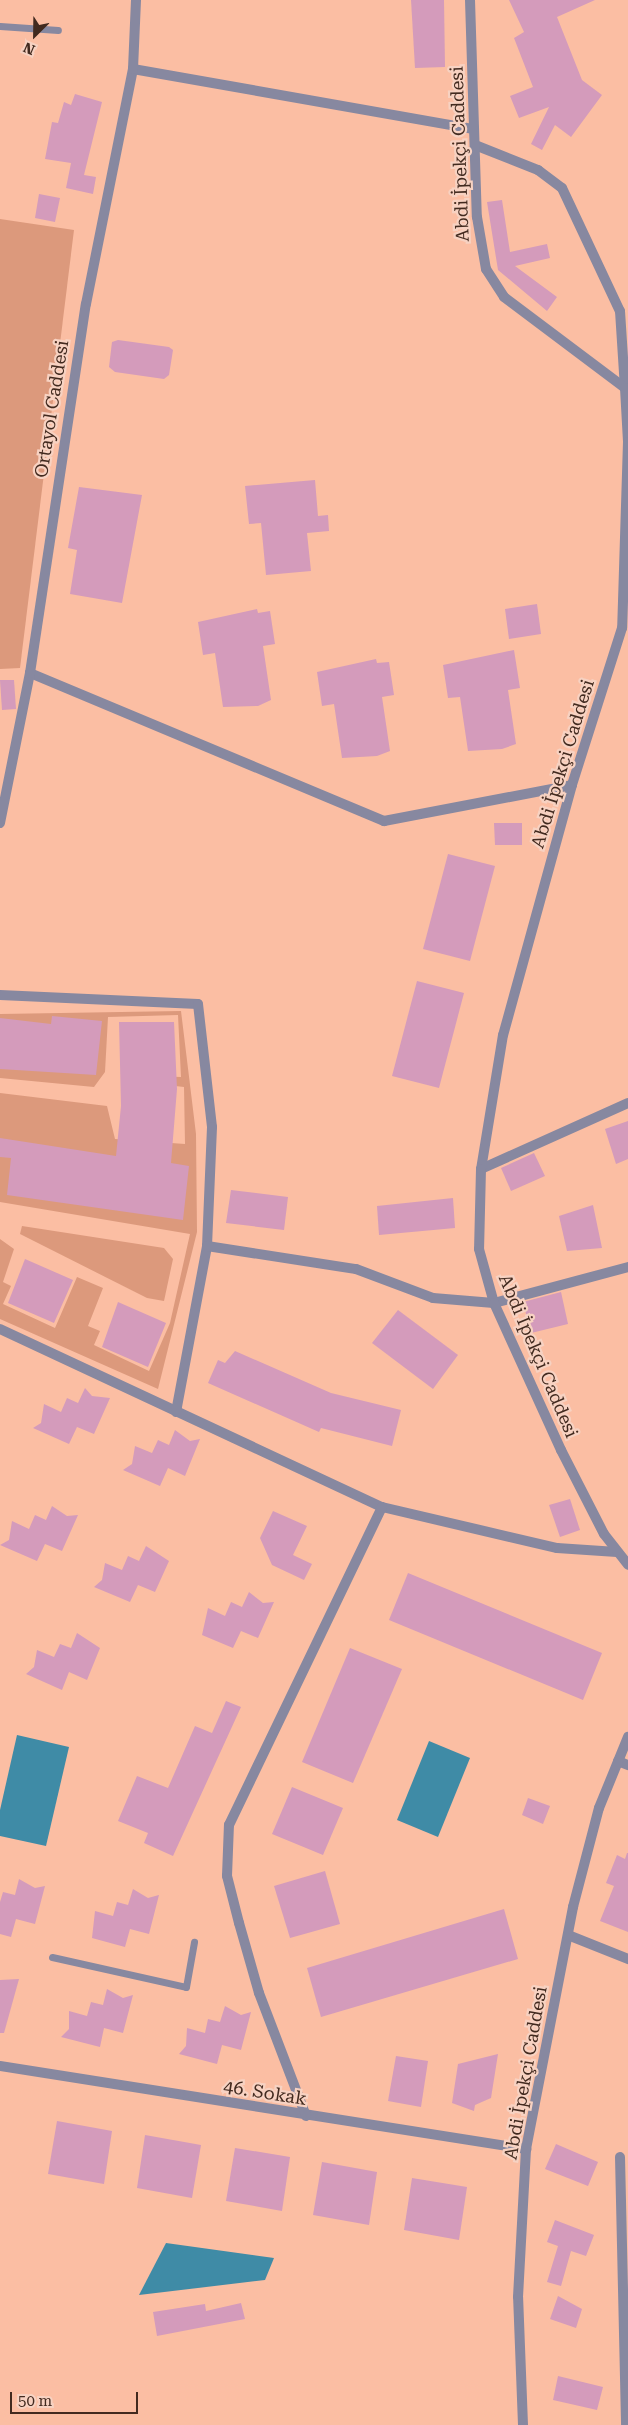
<!DOCTYPE html>
<meta charset="utf-8">
<style>
body{margin:0}
#map{position:relative;width:628px;height:2425px;overflow:hidden;background:#fbbea3;font-family:"Roboto Serif",serif}
div>[style]{position:absolute}
[style*='--x']{left:calc(var(--x)*1px);top:calc(var(--y)*1px);width:calc(var(--w)*1px);rotate:calc(var(--a)*1deg)}
.green>*{inset:0;background:#dc997c}
.water>*{inset:0;background:#3f8ba6}
.building>*{inset:0;background:#d49bbb}
.service>*{height:7px;margin:-3.5px;padding:0 3.5px;transform-origin:3.5px;border-radius:3.5px;background:#8788a0}
.minor>*{height:10px;margin:-5px;padding:0 5px;transform-origin:5px;border-radius:5px;background:#8788a0}
.tertiary>*{height:10px;margin:-5px;padding:0 5px;transform-origin:5px;border-radius:5px;background:#8788a0}
span{translate:-50% -50%;white-space:nowrap;text-align:center;line-height:1.15;-webkit-text-stroke:4.5px #f7d2c2;paint-order:stroke}
.street-label{font-size:18px;color:#422a1f}
.north{position:absolute;left:10px;top:10px;width:50px;height:50px;-webkit-text-stroke:4px #f7d2c2;paint-order:stroke;rotate:203deg;font-size:14px;font-weight:700;line-height:20px;text-align:center;color:#422a1f}
.north::after{content:'';display:block;margin:auto;width:18px;height:22px;background:#422a1f;clip-path:polygon(50% 0,100% 100%,50% 72%,0 100%)}
.scale{position:absolute;left:10px;top:2392px;width:128px;height:22px;box-sizing:border-box;border:2px solid #422a1f;border-top:0;padding-left:6px;font-size:15px;line-height:18px;white-space:nowrap;color:#422a1f;-webkit-text-stroke:4px #f7d2c2;paint-order:stroke}
</style>
<div id="map">
<div class="green">
<div style="clip-path:polygon(0 219px,74px 230px,20px 668px,0 669px)"></div>
<div style="clip-path:polygon(181px 1011px,196px 1134px,197px 1232px,158px 1389px,0 1319px,0 1239px,14px 1249px,3px 1282px,11px 1286px,3px 1304px,55px 1328px,77px 1277px,103px 1288px,88px 1326px,100px 1331px,94px 1345px,149px 1371px,170px 1323px,190px 1234px,0 1202px,0 1093px,107px 1106px,115px 1139px,185px 1144px,184px 1087px,123px 1080px,122px 1075px,181px 1077px,178px 1015px,108px 1017px,105px 1072px,94px 1087px,0 1078px,0 1014px)"></div>
<div style="clip-path:polygon(22px 1226px,164px 1248px,173px 1259px,164px 1301px,147px 1298px,20px 1234px)"></div>
</div>
<div class="water">
<div style="clip-path:polygon(17px 1735px,69px 1747px,46px 1846px,0 1836px,0 1810px)"></div>
<div style="clip-path:polygon(429px 1741px,470px 1758px,438px 1837px,397px 1820px)"></div>
<div style="clip-path:polygon(166px 2243px,274px 2258px,265px 2280px,139px 2295px)"></div>
</div>
<div class="building">
<div style="clip-path:polygon(411px 0,444px 0,445px 67px,415px 68px)"></div>
<div style="clip-path:polygon(509px 0,595px 0,557px 17px,582px 80px,602px 95px,571px 137px,555px 125px,542px 150px,531px 144px,549px 107px,519px 118px,510px 96px,533px 87px,514px 38px,524px 32px)"></div>
<div style="clip-path:polygon(75px 94px,102px 102px,84px 175px,96px 177px,93px 194px,66px 188px,71px 163px,45px 159px,52px 122px,58px 123px,64px 102px,71px 105px)"></div>
<div style="clip-path:polygon(39px 194px,60px 198px,55px 222px,35px 218px)"></div>
<div style="clip-path:polygon(502px 200px,510px 252px,547px 244px,550px 258px,515px 266px,557px 297px,547px 311px,498px 270px,487px 202px)"></div>
<div style="clip-path:polygon(118px 340px,169px 347px,173px 350px,169px 375px,164px 379px,115px 372px,109px 367px,112px 342px)"></div>
<div style="clip-path:polygon(315px 480px,318px 516px,328px 515px,329px 531px,307px 533px,311px 571px,266px 575px,261px 523px,249px 524px,245px 486px)"></div>
<div style="clip-path:polygon(79px 487px,142px 495px,122px 603px,70px 594px,77px 550px,68px 548px)"></div>
<div style="clip-path:polygon(537px 604px,541px 634px,509px 639px,505px 609px)"></div>
<div style="clip-path:polygon(257px 609px,258px 613px,270px 611px,275px 644px,263px 646px,271px 700px,258px 706px,223px 707px,215px 653px,203px 655px,198px 622px)"></div>
<div style="clip-path:polygon(514px 650px,520px 688px,508px 690px,516px 744px,502px 749px,468px 751px,460px 697px,448px 698px,443px 665px)"></div>
<div style="clip-path:polygon(376px 659px,377px 663px,389px 662px,394px 695px,382px 697px,390px 751px,377px 756px,342px 758px,334px 704px,322px 706px,317px 672px)"></div>
<div style="clip-path:polygon(0 680px,14px 680px,16px 709px,2px 710px)"></div>
<div style="clip-path:polygon(494px 823px,522px 823px,522px 845px,495px 845px)"></div>
<div style="clip-path:polygon(448px 854px,495px 866px,470px 961px,423px 949px)"></div>
<div style="clip-path:polygon(417px 981px,464px 993px,439px 1088px,392px 1076px)"></div>
<div style="clip-path:polygon(52px 1016px,102px 1021px,96px 1075px,0 1069px,0 1018px,51px 1024px)"></div>
<div style="clip-path:polygon(119px 1022px,174px 1022px,177px 1089px,171px 1163px,189px 1166px,183px 1220px,7px 1195px,11px 1158px,0 1157px,0 1138px,116px 1156px,121px 1106px)"></div>
<div style="clip-path:polygon(628px 1121px,628px 1159px,616px 1164px,605px 1129px)"></div>
<div style="clip-path:polygon(534px 1153px,545px 1176px,511px 1191px,501px 1168px)"></div>
<div style="clip-path:polygon(231px 1190px,288px 1197px,284px 1230px,226px 1223px)"></div>
<div style="clip-path:polygon(453px 1198px,455px 1228px,379px 1235px,377px 1206px)"></div>
<div style="clip-path:polygon(593px 1205px,602px 1248px,567px 1251px,559px 1216px)"></div>
<div style="clip-path:polygon(25px 1259px,73px 1280px,54px 1323px,8px 1303px)"></div>
<div style="clip-path:polygon(561px 1292px,568px 1324px,531px 1333px,523px 1302px)"></div>
<div style="clip-path:polygon(118px 1302px,166px 1323px,148px 1367px,102px 1347px)"></div>
<div style="clip-path:polygon(398px 1310px,458px 1355px,433px 1389px,372px 1343px)"></div>
<div style="clip-path:polygon(235px 1351px,331px 1393px,401px 1410px,392px 1446px,321px 1428px,319px 1432px,208px 1383px,218px 1360px,225px 1363px)"></div>
<div style="clip-path:polygon(85px 1388px,92px 1396px,110px 1398px,94px 1434px,77px 1427px,69px 1444px,33px 1428px,41px 1423px,44px 1404px,61px 1412px,67px 1398px,78px 1403px)"></div>
<div style="clip-path:polygon(175px 1430px,190px 1441px,200px 1439px,185px 1476px,168px 1468px,160px 1486px,123px 1470px,132px 1464px,135px 1446px,152px 1453px,158px 1440px,169px 1445px)"></div>
<div style="clip-path:polygon(570px 1499px,580px 1530px,560px 1537px,549px 1505px)"></div>
<div style="clip-path:polygon(52px 1506px,67px 1516px,78px 1515px,62px 1551px,45px 1544px,37px 1561px,0 1545px,9px 1540px,12px 1521px,29px 1529px,35px 1515px,46px 1520px)"></div>
<div style="clip-path:polygon(273px 1511px,307px 1526px,293px 1555px,312px 1564px,304px 1580px,272px 1565px,260px 1538px)"></div>
<div style="clip-path:polygon(146px 1546px,169px 1561px,155px 1592px,138px 1585px,130px 1602px,94px 1587px,102px 1580px,105px 1563px,122px 1570px,128px 1556px,139px 1561px)"></div>
<div style="clip-path:polygon(408px 1573px,602px 1653px,583px 1700px,389px 1620px)"></div>
<div style="clip-path:polygon(249px 1592px,263px 1603px,274px 1602px,258px 1638px,241px 1631px,233px 1648px,202px 1635px,208px 1608px,225px 1616px,231px 1602px,242px 1607px)"></div>
<div style="clip-path:polygon(77px 1633px,100px 1648px,87px 1680px,69px 1672px,62px 1690px,26px 1674px,34px 1667px,37px 1650px,54px 1657px,60px 1644px,71px 1648px)"></div>
<div style="clip-path:polygon(350px 1648px,402px 1669px,353px 1783px,302px 1762px)"></div>
<div style="clip-path:polygon(226px 1701px,241px 1707px,173px 1856px,144px 1843px,148px 1833px,118px 1821px,137px 1776px,168px 1788px,195px 1726px,212px 1733px)"></div>
<div style="clip-path:polygon(292px 1787px,343px 1808px,323px 1855px,272px 1834px)"></div>
<div style="clip-path:polygon(528px 1798px,550px 1806px,543px 1824px,522px 1815px)"></div>
<div style="clip-path:polygon(627px 1853px,628px 1853px,628px 1932px,600px 1921px,614px 1886px,606px 1883px,617px 1855px,625px 1859px)"></div>
<div style="clip-path:polygon(325px 1871px,340px 1924px,290px 1938px,274px 1886px)"></div>
<div style="clip-path:polygon(19px 1879px,35px 1888px,45px 1886px,35px 1924px,16px 1919px,11px 1937px,0 1934px,0 1902px,3px 1892px,15px 1895px)"></div>
<div style="clip-path:polygon(133px 1889px,148px 1898px,159px 1895px,149px 1934px,130px 1929px,125px 1947px,92px 1938px,95px 1911px,113px 1916px,117px 1902px,128px 1905px)"></div>
<div style="clip-path:polygon(504px 1909px,518px 1959px,321px 2017px,307px 1968px)"></div>
<div style="clip-path:polygon(19px 1979px,4px 2033px,0 2033px,0 1980px)"></div>
<div style="clip-path:polygon(107px 1989px,123px 1998px,133px 1995px,123px 2033px,104px 2028px,100px 2047px,61px 2037px,69px 2029px,69px 2011px,87px 2016px,91px 2002px,103px 2005px)"></div>
<div style="clip-path:polygon(225px 2006px,241px 2015px,251px 2012px,241px 2050px,222px 2045px,217px 2064px,179px 2054px,186px 2046px,187px 2028px,205px 2033px,208px 2019px,220px 2022px)"></div>
<div style="clip-path:polygon(498px 2054px,491px 2098px,475px 2105px,474px 2111px,452px 2103px,458px 2064px)"></div>
<div style="clip-path:polygon(396px 2056px,428px 2061px,421px 2107px,388px 2101px)"></div>
<div style="clip-path:polygon(57px 2121px,112px 2131px,104px 2184px,48px 2174px)"></div>
<div style="clip-path:polygon(145px 2135px,201px 2145px,192px 2198px,137px 2188px)"></div>
<div style="clip-path:polygon(556px 2144px,598px 2162px,588px 2186px,545px 2169px)"></div>
<div style="clip-path:polygon(235px 2148px,290px 2157px,282px 2211px,226px 2201px)"></div>
<div style="clip-path:polygon(322px 2162px,377px 2172px,369px 2225px,313px 2215px)"></div>
<div style="clip-path:polygon(412px 2178px,467px 2187px,459px 2240px,404px 2230px)"></div>
<div style="clip-path:polygon(555px 2220px,594px 2235px,586px 2256px,571px 2251px,561px 2286px,547px 2282px,558px 2246px,547px 2242px)"></div>
<div style="clip-path:polygon(558px 2296px,582px 2309px,576px 2328px,550px 2319px)"></div>
<div style="clip-path:polygon(241px 2303px,245px 2319px,157px 2336px,153px 2312px,205px 2304px,206px 2311px)"></div>
<div style="clip-path:polygon(558px 2376px,603px 2387px,597px 2410px,553px 2400px)"></div>
</div>
<div class="service">
<div style="--x:0;--y:26;--w:58;--a:3.9"></div>
<div style="--x:52;--y:1957;--w:137;--a:12.6"></div>
<div style="--x:186;--y:1987;--w:46;--a:-79.9"></div>
</div>
<div class="minor">
<div style="--x:133;--y:69;--w:346;--a:10"></div>
<div style="--x:475;--y:145;--w:68;--a:21.6"></div>
<div style="--x:538;--y:170;--w:30;--a:37"></div>
<div style="--x:562;--y:188;--w:136;--a:64.8"></div>
<div style="--x:620;--y:311;--w:77;--a:86.3"></div>
<div style="--x:30;--y:673;--w:384;--a:22.7"></div>
<div style="--x:384;--y:821;--w:191;--a:-10.8"></div>
<div style="--x:0;--y:995;--w:198;--a:2.6"></div>
<div style="--x:198;--y:1004;--w:124;--a:83.5"></div>
<div style="--x:212;--y:1127;--w:119;--a:92.4"></div>
<div style="--x:481;--y:1169;--w:161;--a:-24.2"></div>
<div style="--x:0;--y:1329;--w:421;--a:25"></div>
<div style="--x:382;--y:1507;--w:180;--a:13.2"></div>
<div style="--x:557;--y:1548;--w:60;--a:3.8"></div>
<div style="--x:176;--y:1412;--w:169;--a:-79.4"></div>
<div style="--x:207;--y:1246;--w:151;--a:8.8"></div>
<div style="--x:356;--y:1269;--w:82;--a:20.6"></div>
<div style="--x:433;--y:1298;--w:61;--a:4.7"></div>
<div style="--x:494;--y:1303;--w:139;--a:-15"></div>
<div style="--x:618;--y:1761;--w:11;--a:22"></div>
<div style="--x:568;--y:1935;--w:65;--a:21.8"></div>
<div style="--x:0;--y:2066;--w:533;--a:8.97"></div>
<div style="--x:306;--y:2116;--w:132;--a:-110.9"></div>
<div style="--x:259;--y:1993;--w:73;--a:-105.9"></div>
<div style="--x:239;--y:1923;--w:49;--a:-104.3"></div>
<div style="--x:227;--y:1876;--w:51;--a:-87.8"></div>
<div style="--x:229;--y:1825;--w:353;--a:-64.3"></div>
<div style="--x:620;--y:2157;--w:268;--a:88.7"></div>
</div>
<div class="tertiary">
<div style="--x:470;--y:0;--w:217;--a:88.2"></div>
<div style="--x:477;--y:217;--w:53;--a:80.2"></div>
<div style="--x:486;--y:269;--w:33;--a:57"></div>
<div style="--x:504;--y:297;--w:151;--a:36.9"></div>
<div style="--x:625;--y:388;--w:54;--a:86.8"></div>
<div style="--x:628;--y:442;--w:186;--a:91.8"></div>
<div style="--x:622;--y:628;--w:165;--a:107.7"></div>
<div style="--x:572;--y:785;--w:259;--a:105.4"></div>
<div style="--x:503;--y:1035;--w:136;--a:99.3"></div>
<div style="--x:481;--y:1169;--w:80;--a:91.4"></div>
<div style="--x:479;--y:1249;--w:56;--a:74.5"></div>
<div style="--x:494;--y:1303;--w:162;--a:65.5"></div>
<div style="--x:561;--y:1450;--w:94;--a:62.9"></div>
<div style="--x:604;--y:1534;--w:39;--a:52"></div>
<div style="--x:0;--y:823;--w:153;--a:-78.7"></div>
<div style="--x:30;--y:673;--w:373;--a:-81.4"></div>
<div style="--x:86;--y:304;--w:240;--a:-78.7"></div>
<div style="--x:133;--y:69;--w:69;--a:-87.5"></div>
<div style="--x:523;--y:2425;--w:128;--a:-92.2"></div>
<div style="--x:518;--y:2297;--w:148;--a:-86.9"></div>
<div style="--x:526;--y:2149;--w:247;--a:-79"></div>
<div style="--x:573;--y:1907;--w:102;--a:-75.3"></div>
<div style="--x:599;--y:1808;--w:77;--a:-67.8"></div>
</div>
<div class="street-label">
<span style="left:460px;top:154px;rotate:-92deg">Abdi İpekçi Caddesi</span>
<span style="left:52px;top:409px;rotate:-81deg">Ortayol Caddesi</span>
<span style="left:563px;top:764px;rotate:-73deg">Abdi İpekçi Caddesi</span>
<span style="left:538px;top:1356px;rotate:67deg">Abdi İpekçi Caddesi</span>
<span style="left:526px;top:2073px;rotate:-80deg">Abdi İpekçi Caddesi</span>
<span style="left:265px;top:2093px;rotate:9deg">46. Sokak</span>
</div>
<div class="north">N</div>
<div class="scale">50 m</div>
</div>
